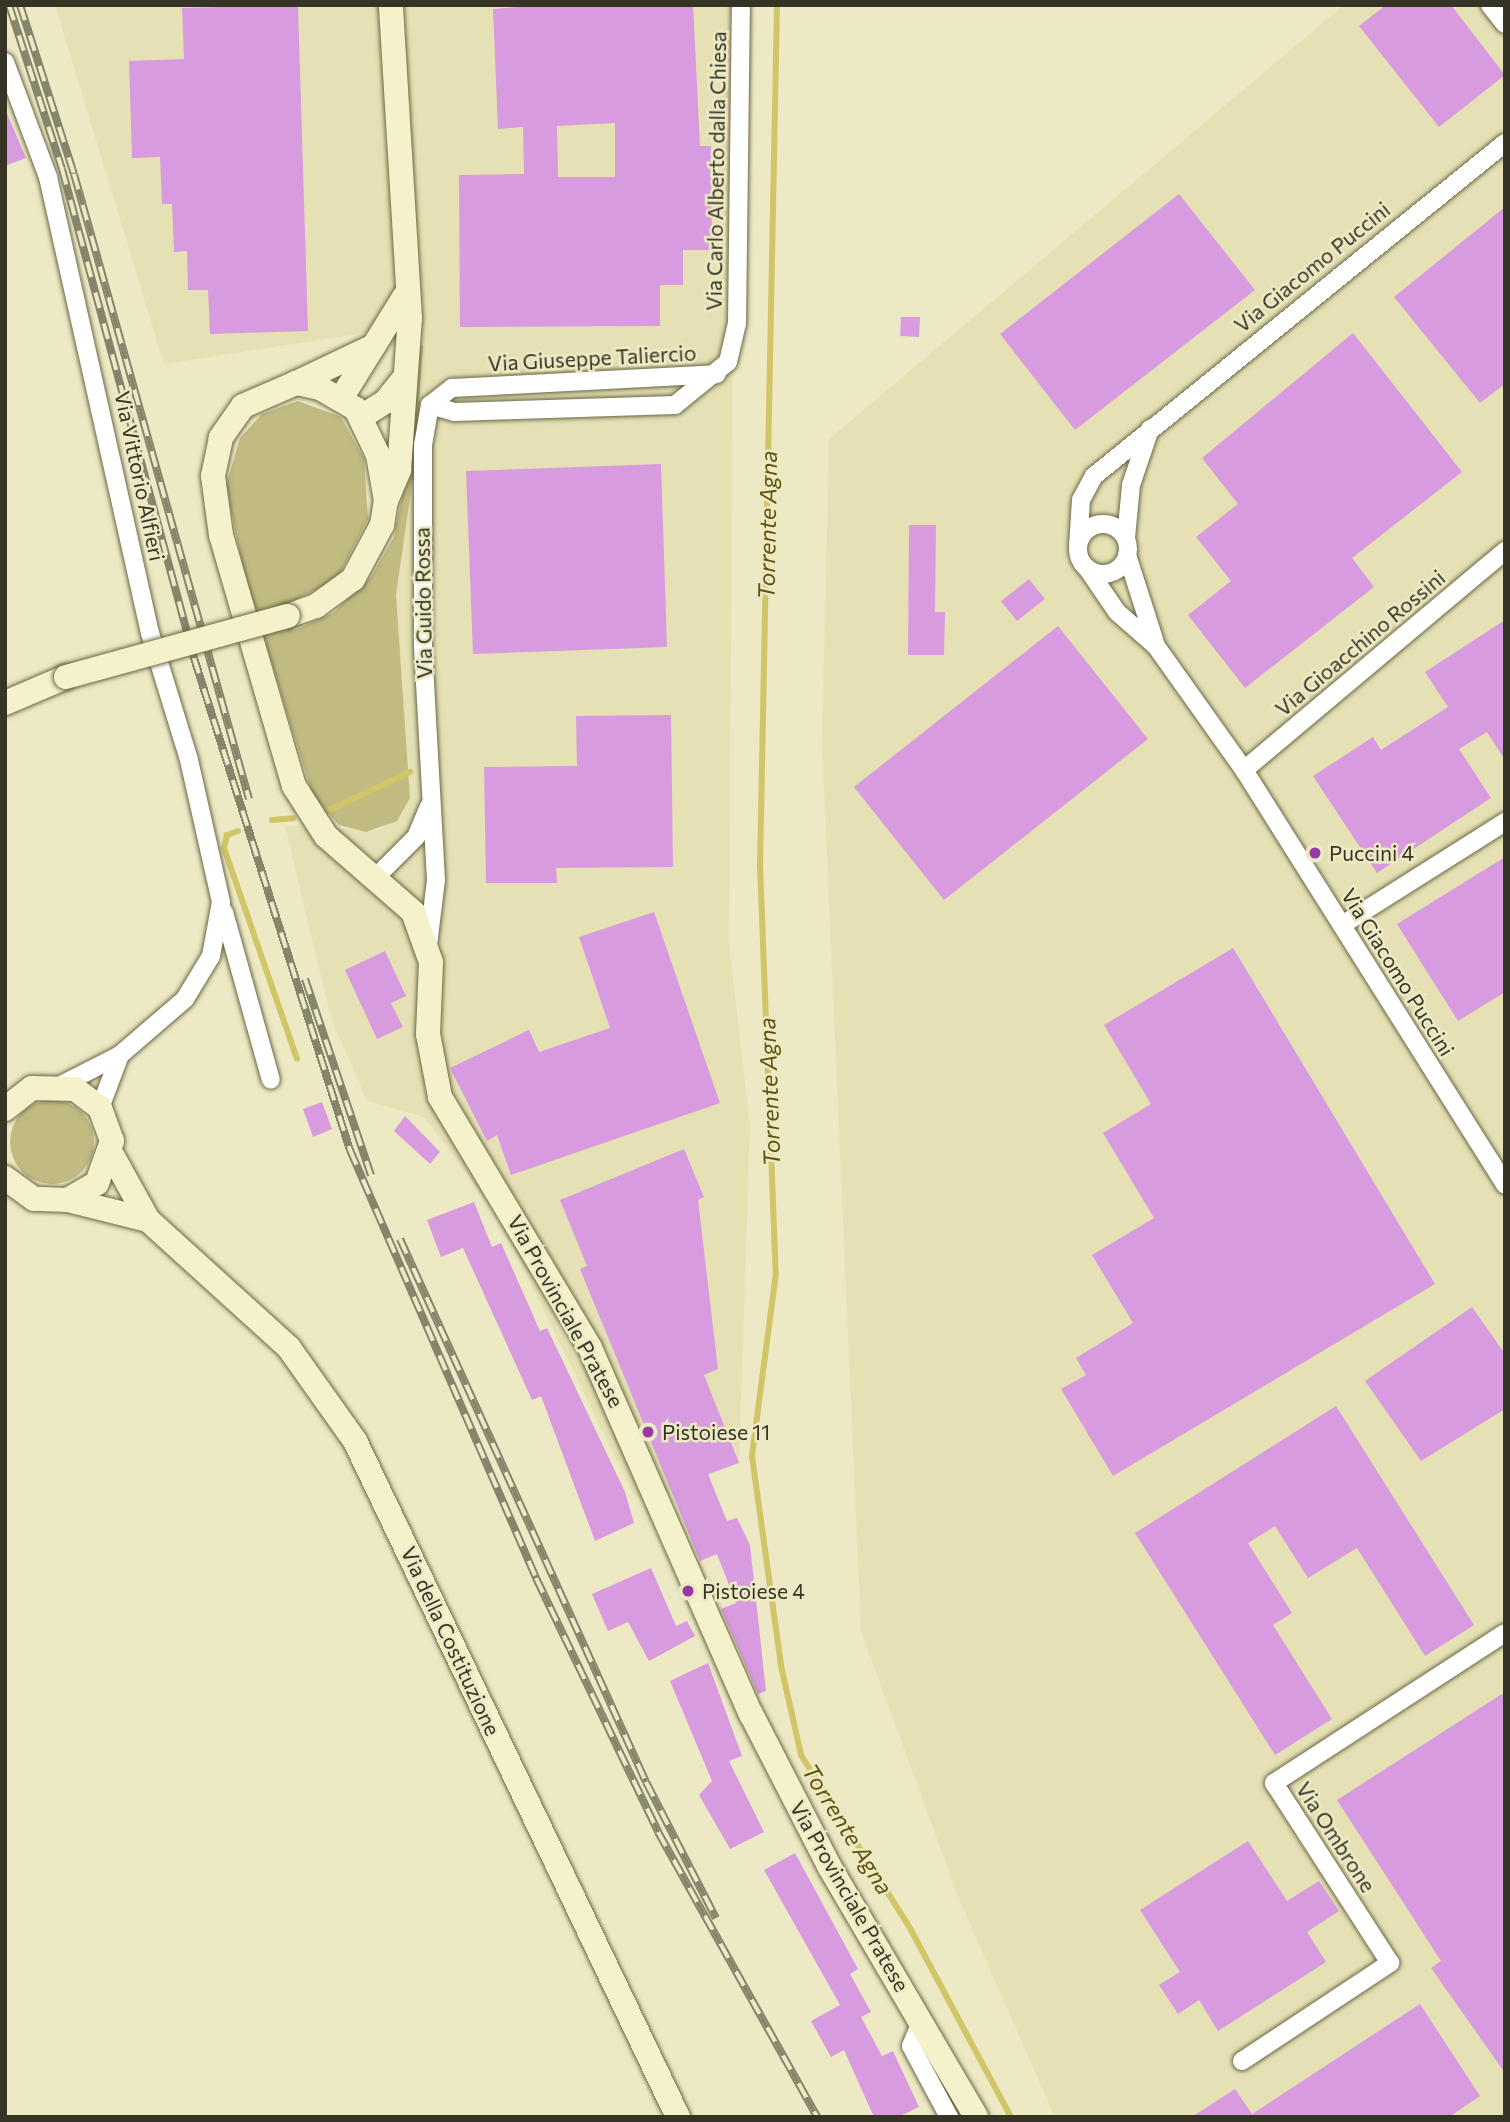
<!DOCTYPE html>
<style>
body{margin:0}
#map{position:relative;width:1510px;height:2122px;overflow:hidden;background:#ede9c4;font-family:Commissioner,sans-serif}
div>[style]{position:absolute}
[style*='--x']{left:calc(var(--x)*1px);top:calc(var(--y)*1px);width:calc(var(--w)*1px);rotate:calc(var(--a)*1deg)}
.built>*{inset:0;background:#e5e1b4}
.green>*{inset:0;background:#c1bb82}
.round{border-radius:50%}
.stream>*{height:6px;margin:-3px;padding:0 3px;transform-origin:3px;border-radius:3px;background:#d0c567}
.building>*{inset:0;background:#d89be0}
.roads{filter:drop-shadow(0 0 2px #6a6745) drop-shadow(0 0 2px #6a6745)}
.street>*{height:18px;margin:-9px;padding:0 9px;transform-origin:9px;border-radius:9px;background:#fff}
.street>.ring{margin:-9px;padding:0;box-sizing:content-box;background:none;border:18px solid #fff;border-radius:50%}
.secondary>*{height:24px;margin:-12px;padding:0 12px;transform-origin:12px;border-radius:12px;background:#f5f1ca}
.rail>*{height:8px;margin-top:-4px;transform-origin:0;background:repeating-linear-gradient(90deg,#ede9c4 0 16px,#86846b 0 32px);box-sizing:border-box;border-block:2px solid #86846b}
.bridges{filter:drop-shadow(0 0 2px #6a6745) drop-shadow(0 0 2px #6a6745)}
.secondary-bridge>*{height:24px;margin:-12px;padding:0 12px;transform-origin:12px;border-radius:12px;background:#f5f1ca}
.dots>*{width:19px;height:19px;translate:-50% -50%;box-sizing:border-box;border:4px solid #ede9c4;border-radius:50%}
span{translate:-50% -50%;white-space:nowrap;text-align:center;line-height:1.15;-webkit-text-stroke:5px #ede9c4;paint-order:stroke}
.street-label{font-size:21px;color:#353425}
.poi-label{font-size:21px;color:#353425}
.left{translate:0 -50%;text-align:left}
.water-label{font-size:23px;color:#5d550b;font-style:italic}
.frame{position:absolute;inset:0;border:7px solid #353425;pointer-events:none}
</style>
<div id="map">
<div class="built">
<div style="clip-path:polygon(55px 5px,735px 5px,729px 945px,750px 1125px,739px 1463px,668px 1491px,634px 1496px,497px 1214px,424px 1117px,367px 1101px,331px 1018px,285px 826px,381px 830px,410px 798px,396px 595px,415px 463px,423px 346px,416px 325px,164px 364px)"></div>
<div style="clip-path:polygon(1344px 5px,1505px 5px,1505px 2117px,1055px 2117px,959px 1899px,861px 1631px,822px 743px,829px 439px)"></div>
</div>
<div class="green">
<div style="clip-path:polygon(417px 345px,423px 346px,415px 463px,396px 595px,410px 798px,397px 821px,366px 832px,339px 825px,313px 796px,245px 577px,226px 486px,240px 438px,262px 414px,298px 401px,341px 417px,364px 459px,368px 519px,337px 579px,285px 605px,293px 631px,333px 613px,371px 577px,394px 537px,405px 482px)"></div>
<div class="round" style="left:10px;top:1100px;width:84px;height:84px"></div>
</div>
<div class="stream">
<div style="--x:777;--y:5;--w:860;--a:91.13"></div>
<div style="--x:760;--y:865;--w:408;--a:87.8"></div>
<div style="--x:776;--y:1273;--w:185;--a:97.5"></div>
<div style="--x:752;--y:1456;--w:212;--a:82.1"></div>
<div style="--x:781;--y:1666;--w:91;--a:77.3"></div>
<div style="--x:801;--y:1755;--w:207;--a:57.8"></div>
<div style="--x:911;--y:1930;--w:212;--a:61.9"></div>
<div style="--x:327;--y:811;--w:92;--a:-25.2"></div>
<div style="--x:272;--y:820;--w:21;--a:-5"></div>
<div style="--x:238;--y:831;--w:12;--a:160"></div>
<div style="--x:227;--y:835;--w:13;--a:103"></div>
<div style="--x:224;--y:848;--w:223;--a:70.9"></div>
</div>
<div class="building">
<div style="clip-path:polygon(298px 5px,308px 331px,210px 334px,208px 290px,188px 290px,187px 251px,174px 252px,172px 204px,162px 204px,160px 157px,132px 158px,129px 61px,184px 59px,182px 8px)"></div>
<div style="clip-path:polygon(evenodd,537px 5px,693px 5px,700px 146px,711px 146px,712px 250px,683px 250px,683px 285px,660px 285px,660px 326px,460px 327px,459px 175px,524px 174px,523px 127px,498px 129px,493px 9px,537px 5px,615px 123px,615px 177px,558px 177px,557px 126px,615px 123px)"></div>
<div style="clip-path:polygon(1386px 5px,1451px 5px,1505px 75px,1439px 127px,1359px 26px)"></div>
<div style="clip-path:polygon(5px 109px,26px 158px,5px 166px)"></div>
<div style="clip-path:polygon(1179px 194px,1255px 290px,1075px 430px,1000px 334px)"></div>
<div style="clip-path:polygon(1505px 207px,1505px 384px,1480px 403px,1394px 297px)"></div>
<div style="clip-path:polygon(901px 317px,920px 317px,919px 337px,900px 336px)"></div>
<div style="clip-path:polygon(1353px 333px,1462px 472px,1352px 558px,1374px 587px,1245px 688px,1188px 615px,1231px 581px,1196px 537px,1238px 504px,1202px 458px)"></div>
<div style="clip-path:polygon(661px 464px,667px 647px,473px 654px,466px 471px)"></div>
<div style="clip-path:polygon(909px 525px,936px 525px,935px 612px,945px 612px,944px 655px,908px 655px)"></div>
<div style="clip-path:polygon(1029px 579px,1045px 599px,1017px 621px,1001px 601px)"></div>
<div style="clip-path:polygon(1505px 620px,1505px 760px,1487px 732px,1459px 749px,1491px 798px,1377px 873px,1313px 776px,1373px 737px,1381px 750px,1448px 707px,1425px 672px)"></div>
<div style="clip-path:polygon(1058px 626px,1148px 739px,944px 900px,854px 787px)"></div>
<div style="clip-path:polygon(671px 715px,673px 867px,556px 868px,557px 883px,486px 883px,484px 767px,577px 766px,576px 716px)"></div>
<div style="clip-path:polygon(1505px 857px,1505px 992px,1458px 1021px,1397px 924px)"></div>
<div style="clip-path:polygon(654px 912px,720px 1103px,511px 1175px,497px 1135px,487px 1141px,450px 1068px,529px 1030px,539px 1052px,610px 1028px,579px 937px)"></div>
<div style="clip-path:polygon(1233px 948px,1435px 1284px,1113px 1476px,1061px 1389px,1086px 1375px,1076px 1358px,1133px 1323px,1092px 1255px,1154px 1218px,1103px 1133px,1151px 1104px,1104px 1025px)"></div>
<div style="clip-path:polygon(385px 951px,406px 996px,391px 1003px,403px 1027px,377px 1039px,345px 970px)"></div>
<div style="clip-path:polygon(322px 1102px,332px 1129px,313px 1137px,303px 1109px)"></div>
<div style="clip-path:polygon(405px 1116px,440px 1152px,430px 1164px,394px 1131px)"></div>
<div style="clip-path:polygon(684px 1149px,704px 1197px,698px 1200px,718px 1369px,704px 1375px,739px 1463px,708px 1474px,727px 1521px,737px 1518px,750px 1545px,766px 1691px,758px 1694px,721px 1609px,736px 1603px,717px 1554px,700px 1561px,580px 1269px,587px 1266px,560px 1200px)"></div>
<div style="clip-path:polygon(474px 1202px,492px 1247px,501px 1243px,540px 1331px,547px 1328px,625px 1492px,634px 1523px,595px 1541px,541px 1396px,532px 1400px,463px 1248px,441px 1257px,427px 1220px)"></div>
<div style="clip-path:polygon(1472px 1307px,1505px 1354px,1505px 1409px,1421px 1461px,1365px 1381px)"></div>
<div style="clip-path:polygon(1336px 1406px,1474px 1625px,1425px 1656px,1357px 1548px,1308px 1578px,1275px 1526px,1248px 1543px,1292px 1613px,1273px 1625px,1332px 1719px,1275px 1755px,1135px 1533px)"></div>
<div style="clip-path:polygon(651px 1568px,676px 1626px,687px 1621px,695px 1636px,649px 1661px,628px 1622px,608px 1631px,592px 1594px)"></div>
<div style="clip-path:polygon(708px 1663px,742px 1756px,729px 1761px,764px 1832px,730px 1849px,699px 1795px,712px 1781px,670px 1681px)"></div>
<div style="clip-path:polygon(1505px 1692px,1505px 2073px,1431px 1968px,1441px 1961px,1337px 1800px)"></div>
<div style="clip-path:polygon(1248px 1841px,1287px 1901px,1319px 1881px,1339px 1911px,1307px 1932px,1326px 1962px,1218px 2031px,1199px 2000px,1178px 2014px,1159px 1985px,1180px 1972px,1140px 1910px)"></div>
<div style="clip-path:polygon(795px 1853px,858px 1969px,850px 1974px,871px 2012px,861px 2017px,882px 2056px,893px 2051px,919px 2107px,898px 2117px,874px 2117px,844px 2050px,831px 2057px,811px 2021px,840px 2005px,764px 1870px)"></div>
<div style="clip-path:polygon(1420px 2004px,1480px 2096px,1449px 2117px,1192px 2117px,1235px 2089px,1252px 2114px)"></div>
</div>
<div class="roads">
<div class="street">
<div style="--x:1490;--y:5;--w:24;--a:52"></div>
<div style="--x:5;--y:62;--w:123;--a:69.5"></div>
<div style="--x:48;--y:177;--w:467;--a:77.4"></div>
<div style="--x:150;--y:633;--w:133;--a:72.9"></div>
<div style="--x:189;--y:760;--w:146;--a:77.3"></div>
<div style="--x:221;--y:902;--w:55;--a:100.5"></div>
<div style="--x:211;--y:956;--w:50;--a:121.2"></div>
<div style="--x:185;--y:999;--w:86;--a:139.3"></div>
<div style="--x:120;--y:1055;--w:66;--a:153"></div>
<div style="--x:430;--y:405;--w:25;--a:16"></div>
<div style="--x:454;--y:412;--w:221;--a:-1.8"></div>
<div style="--x:675;--y:405;--w:68;--a:-39.1"></div>
<div style="--x:728;--y:362;--w:39;--a:-77"></div>
<div style="--x:737;--y:324;--w:319;--a:-89.3"></div>
<div class="ring" style="left:1078px;top:524px;width:32px;height:32px"></div>
<div style="--x:1126;--y:538;--w:53;--a:-84.6"></div>
<div style="--x:1131;--y:485;--w:59;--a:-71.3"></div>
<div style="--x:1078;--y:546;--w:46;--a:-86.3"></div>
<div style="--x:1081;--y:500;--w:27;--a:-62"></div>
<div style="--x:1094;--y:476;--w:529;--a:-39.02"></div>
<div style="--x:1127;--y:555;--w:91;--a:72.2"></div>
<div style="--x:1087;--y:568;--w:53;--a:55.7"></div>
<div style="--x:1117;--y:612;--w:52;--a:41.1"></div>
<div style="--x:1156;--y:646;--w:152;--a:54.6"></div>
<div style="--x:1244;--y:770;--w:490;--a:57.8"></div>
<div style="--x:1244;--y:770;--w:341;--a:-40"></div>
<div style="--x:376;--y:877;--w:57;--a:-45"></div>
<div style="--x:416;--y:837;--w:33;--a:-67"></div>
<div style="--x:224;--y:912;--w:174;--a:74.4"></div>
<div style="--x:1342;--y:925;--w:193;--a:-32.3"></div>
<div style="--x:428;--y:945;--w:65;--a:-83"></div>
<div style="--x:436;--y:880;--w:235;--a:-93.2"></div>
<div style="--x:423;--y:645;--w:200;--a:-90"></div>
<div style="--x:423;--y:445;--w:41;--a:-80.1"></div>
<div style="--x:430;--y:405;--w:28;--a:-38"></div>
<div style="--x:452;--y:388;--w:265;--a:-3"></div>
<div style="--x:100;--y:1108;--w:57;--a:-69.3"></div>
<div style="--x:922;--y:2020;--w:28;--a:113"></div>
<div style="--x:911;--y:2046;--w:81;--a:61.8"></div>
<div style="--x:1242;--y:2061;--w:178;--a:-33.5"></div>
<div style="--x:1390;--y:1963;--w:214;--a:-122.8"></div>
<div style="--x:1274;--y:1783;--w:275;--a:-33"></div>
</div>
<div class="secondary">
<div style="--x:296;--y:383;--w:86;--a:-25.4"></div>
<div style="--x:342;--y:397;--w:118;--a:-58.2"></div>
<div style="--x:361;--y:417;--w:28;--a:-32"></div>
<div style="--x:385;--y:402;--w:32;--a:-51"></div>
<div style="--x:386;--y:501;--w:34;--a:-67"></div>
<div style="--x:399;--y:470;--w:152;--a:-85.9"></div>
<div style="--x:410;--y:318;--w:314;--a:-93.5"></div>
<div style="--x:288;--y:616;--w:30;--a:-20"></div>
<div style="--x:316;--y:606;--w:46;--a:-36.1"></div>
<div style="--x:353;--y:579;--w:61;--a:-61.8"></div>
<div style="--x:382;--y:525;--w:24;--a:-81"></div>
<div style="--x:386;--y:501;--w:47;--a:-99.9"></div>
<div style="--x:378;--y:455;--w:51;--a:-115.6"></div>
<div style="--x:356;--y:409;--w:42;--a:-149.7"></div>
<div style="--x:320;--y:388;--w:25;--a:-168"></div>
<div style="--x:296;--y:383;--w:58;--a:156.5"></div>
<div style="--x:243;--y:406;--w:39;--a:125"></div>
<div style="--x:221;--y:438;--w:39;--a:102"></div>
<div style="--x:213;--y:476;--w:60;--a:82.3"></div>
<div style="--x:221;--y:535;--w:261;--a:73.8"></div>
<div style="--x:294;--y:786;--w:59;--a:57.4"></div>
<div style="--x:326;--y:836;--w:116;--a:41.1"></div>
<div style="--x:413;--y:912;--w:53;--a:70.2"></div>
<div style="--x:431;--y:962;--w:72;--a:92.4"></div>
<div style="--x:428;--y:1034;--w:64;--a:79.2"></div>
<div style="--x:440;--y:1097;--w:292;--a:59.1"></div>
<div style="--x:590;--y:1348;--w:400;--a:66.3"></div>
<div style="--x:751;--y:1714;--w:171;--a:62.8"></div>
<div style="--x:829;--y:1866;--w:291;--a:59.6"></div>
<div style="--x:5;--y:703;--w:66;--a:-23.1"></div>
<div style="--x:5;--y:1109;--w:34;--a:-38"></div>
<div style="--x:32;--y:1088;--w:43;--a:1.3"></div>
<div style="--x:75;--y:1089;--w:31;--a:37"></div>
<div style="--x:100;--y:1108;--w:35;--a:70"></div>
<div style="--x:112;--y:1141;--w:45;--a:109.7"></div>
<div style="--x:97;--y:1183;--w:34;--a:150"></div>
<div style="--x:68;--y:1200;--w:34;--a:-178"></div>
<div style="--x:34;--y:1199;--w:36;--a:-144"></div>
<div style="--x:111;--y:1153;--w:77;--a:61.1"></div>
<div style="--x:148;--y:1220;--w:190;--a:42.2"></div>
<div style="--x:289;--y:1348;--w:114;--a:54.6"></div>
<div style="--x:355;--y:1441;--w:749;--a:64.46"></div>
<div style="--x:68;--y:1200;--w:82;--a:14"></div>
</div>
</div>
<div class="rail">
<div style="--x:9;--y:5;--w:172;--a:72.1"></div>
<div style="--x:62;--y:169;--w:507;--a:74.89"></div>
<div style="--x:194;--y:658;--w:516;--a:72.41"></div>
<div style="--x:350;--y:1150;--w:467;--a:66.5"></div>
<div style="--x:536;--y:1578;--w:282;--a:64.3"></div>
<div style="--x:658;--y:1832;--w:326;--a:60.8"></div>
<div style="--x:20;--y:5;--w:177;--a:72.3"></div>
<div style="--x:74;--y:174;--w:649;--a:74.36"></div>
<div style="--x:305;--y:979;--w:207;--a:71.4"></div>
<div style="--x:400;--y:1239;--w:596;--a:65.63"></div>
<div style="--x:646;--y:1782;--w:153;--a:62.8"></div>
</div>
<div class="bridges">
<div class="secondary-bridge">
<div style="--x:66;--y:677;--w:230;--a:-15.4"></div>
</div>
</div>
<div class="dots">
<div style="left:1315px;top:853px;background:#9639a2"></div>
<div style="left:648px;top:1432px;background:#9639a2"></div>
<div style="left:688px;top:1591px;background:#9639a2"></div>
</div>
<div class="street-label">
<span style="left:716px;top:171px;rotate:-89deg">Via Carlo Alberto dalla Chiesa</span>
<span style="left:1312px;top:267px;rotate:-39deg">Via Giacomo Puccini</span>
<span style="left:592px;top:358px;rotate:-3deg">Via Giuseppe Taliercio</span>
<span style="left:140px;top:476px;rotate:78deg">Via Vittorio Alfieri</span>
<span style="left:423px;top:603px;rotate:-91deg">Via Guido Rossa</span>
<span style="left:1360px;top:643px;rotate:-40deg">Via Gioacchino Rossini</span>
<span style="left:1398px;top:972px;rotate:58deg">Via Giacomo Puccini</span>
<span style="left:566px;top:1311px;rotate:61deg">Via Provinciale Pratese</span>
<span style="left:451px;top:1641px;rotate:65deg">Via della Costituzione</span>
<span style="left:1336px;top:1837px;rotate:57deg">Via Ombrone</span>
<span style="left:850px;top:1896px;rotate:60deg">Via Provinciale Pratese</span>
</div>
<div class="poi-label">
<span class="left" style="left:1329px;top:853px">Puccini 4</span>
<span class="left" style="left:662px;top:1432px">Pistoiese 11</span>
<span class="left" style="left:702px;top:1591px">Pistoiese 4</span>
</div>
<div class="water-label">
<span style="left:767px;top:525px;rotate:-89deg">Torrente Agna</span>
<span style="left:769px;top:1092px;rotate:-92deg">Torrente Agna</span>
<span style="left:848px;top:1829px;rotate:58deg">Torrente Agna</span>
</div>
<div class="frame"></div>
</div>
